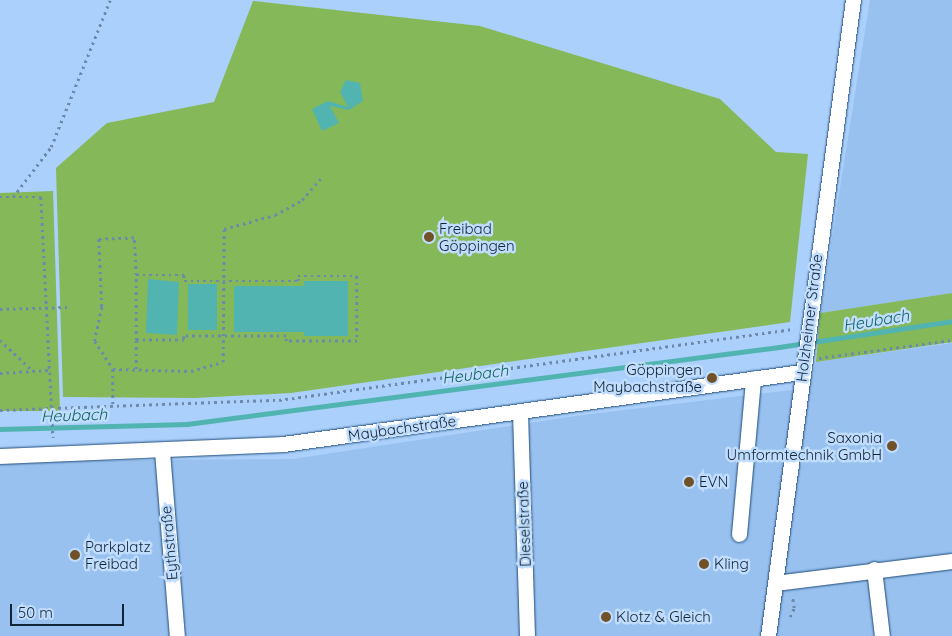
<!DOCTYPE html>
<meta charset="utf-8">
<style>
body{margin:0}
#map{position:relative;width:952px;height:636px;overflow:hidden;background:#abd0fb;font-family:Quicksand,sans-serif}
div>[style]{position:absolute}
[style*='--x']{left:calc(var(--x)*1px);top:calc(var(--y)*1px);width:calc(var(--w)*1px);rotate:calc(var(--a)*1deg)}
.built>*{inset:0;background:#98c1ef}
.green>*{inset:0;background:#85b858}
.water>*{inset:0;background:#52b4b0}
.stream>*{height:4.5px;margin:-2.25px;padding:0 2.25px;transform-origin:2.25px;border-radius:2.25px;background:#52b4b0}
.path>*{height:2.5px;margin-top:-1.25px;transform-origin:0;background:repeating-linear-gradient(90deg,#6d8aac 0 2.5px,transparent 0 6.5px)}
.roads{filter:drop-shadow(0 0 1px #204c79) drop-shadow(0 0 1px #204c79)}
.minor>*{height:15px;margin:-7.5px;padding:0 7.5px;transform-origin:7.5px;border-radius:7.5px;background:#fff}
.dots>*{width:14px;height:14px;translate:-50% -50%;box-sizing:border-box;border:2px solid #c0ddfd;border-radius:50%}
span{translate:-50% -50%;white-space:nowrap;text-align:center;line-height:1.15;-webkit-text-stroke:5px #c0ddfd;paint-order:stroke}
.poi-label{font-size:15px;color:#122438}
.left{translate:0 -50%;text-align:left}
.right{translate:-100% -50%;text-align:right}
.street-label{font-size:15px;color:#122438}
.water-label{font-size:16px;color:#0f6361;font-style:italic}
.scale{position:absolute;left:10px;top:604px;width:114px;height:22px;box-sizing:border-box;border:2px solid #122438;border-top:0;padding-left:6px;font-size:15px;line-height:18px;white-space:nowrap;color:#122438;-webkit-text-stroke:4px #c0ddfd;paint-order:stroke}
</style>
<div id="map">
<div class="built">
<div style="clip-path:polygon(870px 0,952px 0,952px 293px,820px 313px)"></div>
<div style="clip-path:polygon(952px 343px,952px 636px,0 636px,0 461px,293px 459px,575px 416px,808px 388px,816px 362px)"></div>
</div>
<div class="green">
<div style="clip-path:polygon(253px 1px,480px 26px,720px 99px,776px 152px,808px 154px,790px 322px,291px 393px,195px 398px,63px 397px,56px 168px,107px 123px,214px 102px)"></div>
<div style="clip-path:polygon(53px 191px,60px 411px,0 411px,0 193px)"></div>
<div style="clip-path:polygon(952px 293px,952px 342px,816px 362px,820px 313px)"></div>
</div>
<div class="water">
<div style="clip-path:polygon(346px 80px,360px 83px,363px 101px,349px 110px,330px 106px,339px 123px,322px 131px,312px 109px,328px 101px,348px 107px,340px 92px)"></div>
<div style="clip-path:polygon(148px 279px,179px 282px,177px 335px,146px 333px)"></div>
<div style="clip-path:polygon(304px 281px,348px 281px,348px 336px,304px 336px,304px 332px,234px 332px,234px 286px,304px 286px)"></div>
<div style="clip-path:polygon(188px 284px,217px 284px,217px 330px,188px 330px)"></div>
</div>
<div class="stream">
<div style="--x:0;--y:429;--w:187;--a:-1.5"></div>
<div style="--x:187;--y:424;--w:597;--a:-7.41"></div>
<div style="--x:779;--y:347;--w:175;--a:-8.5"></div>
</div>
<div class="path">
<div style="--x:0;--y:197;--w:41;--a:0"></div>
<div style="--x:41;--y:197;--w:241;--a:87.1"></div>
<div style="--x:13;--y:197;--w:63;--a:-52.8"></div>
<div style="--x:51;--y:147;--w:158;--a:-68.1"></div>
<div style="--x:136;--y:275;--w:48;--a:0"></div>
<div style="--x:184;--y:275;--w:6;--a:90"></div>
<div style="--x:184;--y:281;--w:114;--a:0"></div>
<div style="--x:298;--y:281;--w:5;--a:-90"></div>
<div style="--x:298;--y:276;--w:59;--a:0"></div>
<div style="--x:357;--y:276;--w:65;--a:90"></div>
<div style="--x:357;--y:341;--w:71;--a:180"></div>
<div style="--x:286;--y:341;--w:5;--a:-90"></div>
<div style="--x:286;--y:336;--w:102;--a:180"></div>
<div style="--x:184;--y:336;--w:4;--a:90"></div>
<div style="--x:184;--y:340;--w:48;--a:180"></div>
<div style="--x:136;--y:340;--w:65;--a:-90"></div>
<div style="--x:136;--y:275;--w:37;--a:-93"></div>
<div style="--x:134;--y:238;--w:35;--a:178"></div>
<div style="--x:99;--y:239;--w:68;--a:87.5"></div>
<div style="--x:102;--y:307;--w:35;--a:102"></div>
<div style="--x:95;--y:341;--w:33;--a:57"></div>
<div style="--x:113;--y:369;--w:78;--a:1.5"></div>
<div style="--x:191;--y:371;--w:33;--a:-16"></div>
<div style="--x:223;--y:362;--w:133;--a:-89.6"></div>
<div style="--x:224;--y:229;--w:53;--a:-15.4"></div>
<div style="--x:275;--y:215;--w:31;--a:-29"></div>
<div style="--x:302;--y:200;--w:28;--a:-49"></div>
<div style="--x:0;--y:309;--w:67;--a:-1.7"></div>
<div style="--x:0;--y:340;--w:44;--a:43.2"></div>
<div style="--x:819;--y:358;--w:134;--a:-7.7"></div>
<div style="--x:113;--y:369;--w:37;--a:90"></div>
<div style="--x:136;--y:369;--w:29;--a:-90"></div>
<div style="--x:0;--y:373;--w:49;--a:-3.5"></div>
<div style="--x:0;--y:410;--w:279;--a:-2.1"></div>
<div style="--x:279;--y:400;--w:519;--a:-7.86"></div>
<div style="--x:790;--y:617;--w:10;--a:-66"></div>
<div style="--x:794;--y:608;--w:13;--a:-99"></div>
</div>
<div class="roads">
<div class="minor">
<div style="--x:520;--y:413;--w:223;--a:88.2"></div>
<div style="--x:162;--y:451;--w:186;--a:85.4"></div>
<div style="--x:0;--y:456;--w:283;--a:-2.4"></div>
<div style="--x:283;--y:444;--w:523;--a:-7.91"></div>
<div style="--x:739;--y:534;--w:156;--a:-84.8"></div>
<div style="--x:874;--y:569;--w:67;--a:83.2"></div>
<div style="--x:775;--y:583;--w:178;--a:-7.1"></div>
<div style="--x:768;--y:636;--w:642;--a:-82.39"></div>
</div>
</div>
<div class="dots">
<div style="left:429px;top:237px;background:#715127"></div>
<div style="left:712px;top:378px;background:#715127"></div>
<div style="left:892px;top:446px;background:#715127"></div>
<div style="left:689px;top:482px;background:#715127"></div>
<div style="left:75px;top:555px;background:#715127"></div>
<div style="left:704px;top:564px;background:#715127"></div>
<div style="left:606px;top:617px;background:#715127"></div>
</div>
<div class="poi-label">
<span class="left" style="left:439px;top:237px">Freibad<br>Göppingen</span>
<span class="right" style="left:702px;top:378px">Göppingen<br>Maybachstraße</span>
<span class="right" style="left:882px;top:446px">Saxonia<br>Umformtechnik GmbH</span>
<span class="left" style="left:699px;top:482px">EVN</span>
<span class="left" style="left:85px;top:555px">Parkplatz<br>Freibad</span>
<span class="left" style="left:714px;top:564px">Kling</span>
<span class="left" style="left:616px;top:617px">Klotz &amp; Gleich</span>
</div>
<div class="street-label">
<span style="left:809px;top:318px;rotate:-83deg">Holzheimer Straße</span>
<span style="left:402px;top:428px;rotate:-8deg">Maybachstraße</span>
<span style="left:524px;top:524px;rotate:-92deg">Dieselstraße</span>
<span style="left:169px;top:543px;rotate:-95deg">Eythstraße</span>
</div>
<div class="water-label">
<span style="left:876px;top:320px;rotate:-9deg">Heubach</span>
<span style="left:475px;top:374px;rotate:-7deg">Heubach</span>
<span style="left:74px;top:415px;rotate:-2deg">Heubach</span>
</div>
<div class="scale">50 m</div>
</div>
